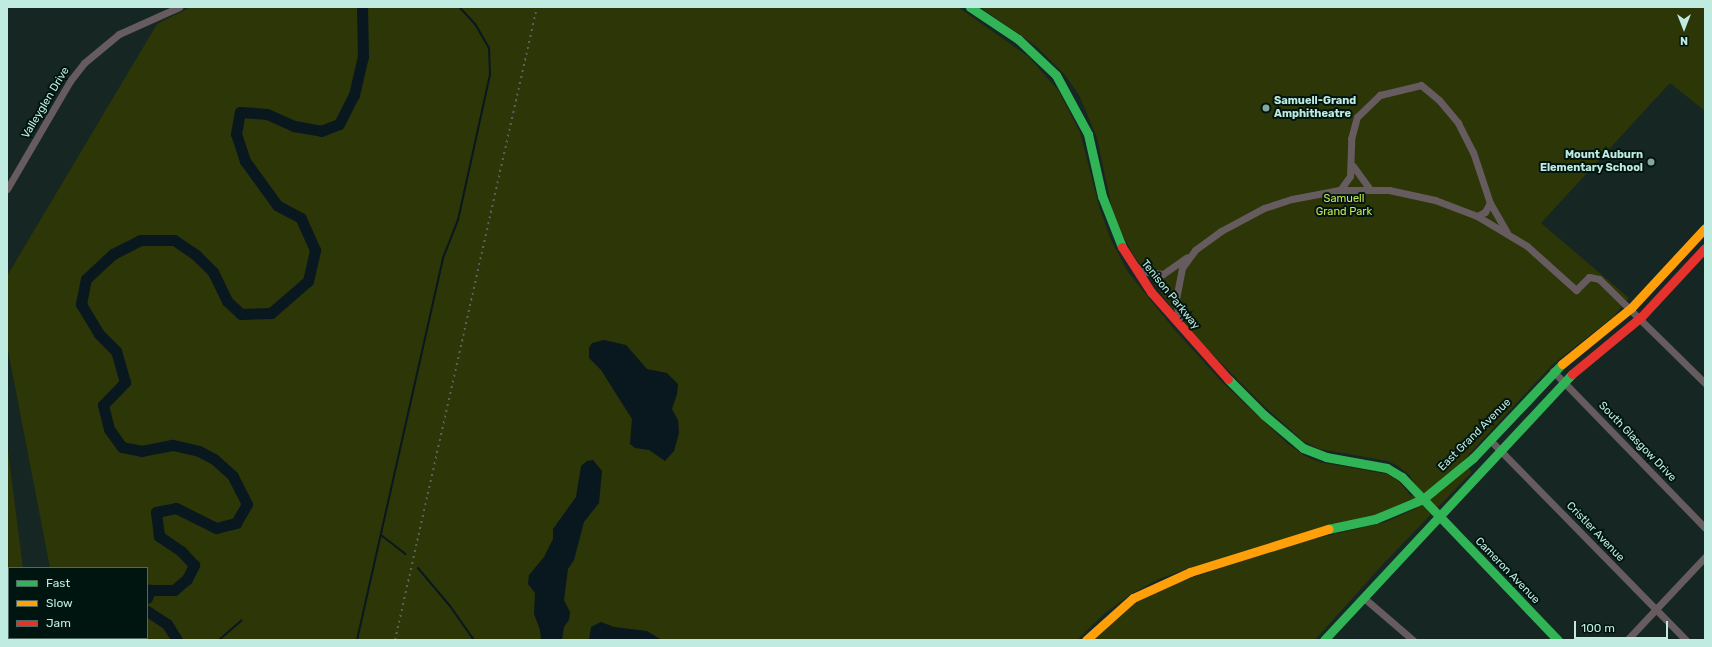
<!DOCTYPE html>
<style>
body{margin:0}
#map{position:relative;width:1712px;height:647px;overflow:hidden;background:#162623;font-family:Rubik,sans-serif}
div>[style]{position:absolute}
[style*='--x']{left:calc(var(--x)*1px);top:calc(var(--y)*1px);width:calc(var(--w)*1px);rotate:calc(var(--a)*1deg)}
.green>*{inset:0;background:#2c3607}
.water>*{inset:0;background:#09171f}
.stream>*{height:2px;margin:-1px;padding:0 1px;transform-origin:1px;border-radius:1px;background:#09171f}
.river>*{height:11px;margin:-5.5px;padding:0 5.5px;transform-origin:5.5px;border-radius:5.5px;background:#09171f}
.street>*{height:7px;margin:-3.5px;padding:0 3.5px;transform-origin:3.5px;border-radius:3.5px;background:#665b5e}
.fast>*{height:9px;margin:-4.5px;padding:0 4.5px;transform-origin:4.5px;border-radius:4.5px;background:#30b455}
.slow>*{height:9px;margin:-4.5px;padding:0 4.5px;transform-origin:4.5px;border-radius:4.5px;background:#ff9f0a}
.jam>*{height:9px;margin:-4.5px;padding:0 4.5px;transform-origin:4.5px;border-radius:4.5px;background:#e5322d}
.rail>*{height:2px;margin-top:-1px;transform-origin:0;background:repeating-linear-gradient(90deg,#5d5f5f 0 2px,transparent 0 6px)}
.dots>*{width:11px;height:11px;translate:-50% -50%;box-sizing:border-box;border:2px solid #001510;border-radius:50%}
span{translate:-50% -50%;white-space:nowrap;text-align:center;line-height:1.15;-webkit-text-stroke:4px #001510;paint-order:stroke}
.poi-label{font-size:11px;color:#c0ebe0;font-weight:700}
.left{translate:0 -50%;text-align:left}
.right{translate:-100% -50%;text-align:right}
.street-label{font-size:11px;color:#c0ebe0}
.park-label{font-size:11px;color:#c9e256}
.frame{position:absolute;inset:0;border:8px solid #c0ebe0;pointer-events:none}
.legend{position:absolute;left:8px;top:567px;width:140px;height:72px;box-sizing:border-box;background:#001510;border:1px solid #4d6b63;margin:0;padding:5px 7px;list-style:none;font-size:12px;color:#c0ebe0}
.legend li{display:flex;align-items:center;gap:8px;height:20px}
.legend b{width:20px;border:1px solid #4d6b63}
.north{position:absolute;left:1664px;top:8px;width:40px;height:40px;-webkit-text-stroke:3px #001510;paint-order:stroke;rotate:180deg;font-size:11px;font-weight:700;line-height:16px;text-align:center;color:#c0ebe0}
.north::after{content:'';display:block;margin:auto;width:14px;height:18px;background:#c0ebe0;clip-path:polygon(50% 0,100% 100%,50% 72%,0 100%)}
.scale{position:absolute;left:1574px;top:621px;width:94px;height:18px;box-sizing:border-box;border:2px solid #c0ebe0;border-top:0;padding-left:5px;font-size:12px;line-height:14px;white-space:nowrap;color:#c0ebe0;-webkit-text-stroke:3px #001510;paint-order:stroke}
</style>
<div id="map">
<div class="green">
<div style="clip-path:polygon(191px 7px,958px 7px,1029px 57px,1058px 90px,1080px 132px,1099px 206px,1111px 240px,1128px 272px,1173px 328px,1222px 382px,1288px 444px,1305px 456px,1319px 462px,1387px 474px,1399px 481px,1411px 496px,1420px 491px,1409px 475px,1398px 466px,1388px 461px,1319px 449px,1303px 441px,1264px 406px,1188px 330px,1132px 253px,1121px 231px,1112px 209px,1097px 138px,1079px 95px,1065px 75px,1036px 46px,980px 7px,1705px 7px,1705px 111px,1670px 83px,1541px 223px,1629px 298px,1613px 317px,1552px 365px,1462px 462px,1472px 472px,1384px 563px,1315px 640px,1091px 640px,1132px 605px,1164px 587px,1292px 544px,1386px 522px,1417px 508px,1411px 499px,1379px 514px,1189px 568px,1159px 579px,1131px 594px,1105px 613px,1077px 640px,64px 640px,64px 638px,147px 638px,147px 568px,50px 568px,7px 345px,7px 276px,157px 24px)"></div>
<div style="clip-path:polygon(7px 443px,23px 568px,9px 568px,7px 633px)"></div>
</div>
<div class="water">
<div style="clip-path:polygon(604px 340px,626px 345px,647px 369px,667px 373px,678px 384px,677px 394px,672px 409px,678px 420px,679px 433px,674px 451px,665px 461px,649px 450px,635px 448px,630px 444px,632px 419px,601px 370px,589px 358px,589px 348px,592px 343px)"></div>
<div style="clip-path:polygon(593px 460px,602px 471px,599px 503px,584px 522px,574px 560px,568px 569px,564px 600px,570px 612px,569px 620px,564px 627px,562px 640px,541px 640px,540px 630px,534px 614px,535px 593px,528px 584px,529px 575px,544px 557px,553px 539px,553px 529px,576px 497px,581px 466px,587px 461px)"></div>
<div style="clip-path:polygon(601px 622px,614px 627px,647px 631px,660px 639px,675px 640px,589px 640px,591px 627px)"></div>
</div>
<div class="stream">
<div style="--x:381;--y:535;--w:31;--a:38"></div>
<div style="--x:418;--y:568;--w:50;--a:49.9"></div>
<div style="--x:450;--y:606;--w:42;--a:54.8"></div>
<div style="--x:219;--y:640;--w:30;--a:-41"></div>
<div style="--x:357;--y:640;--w:392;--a:-77.3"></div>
<div style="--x:443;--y:258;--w:41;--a:-68.5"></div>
<div style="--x:458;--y:220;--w:148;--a:-77.6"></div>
<div style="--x:490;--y:75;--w:27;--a:-92"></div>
<div style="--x:489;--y:48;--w:28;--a:-120"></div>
<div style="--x:475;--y:24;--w:23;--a:-133"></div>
</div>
<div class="river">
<div style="--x:147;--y:598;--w:9;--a:-69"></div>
<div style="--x:150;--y:590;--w:24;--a:0"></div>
<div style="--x:174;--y:590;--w:17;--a:-40"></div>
<div style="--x:187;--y:579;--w:16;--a:-63"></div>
<div style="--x:194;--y:565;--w:19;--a:-133"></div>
<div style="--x:181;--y:551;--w:27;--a:-146"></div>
<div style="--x:159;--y:536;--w:24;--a:-97"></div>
<div style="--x:156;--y:512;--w:20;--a:-11"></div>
<div style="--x:176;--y:508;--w:45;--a:26.6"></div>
<div style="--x:216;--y:528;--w:21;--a:-14"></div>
<div style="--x:236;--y:523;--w:22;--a:-60"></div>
<div style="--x:247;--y:504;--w:31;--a:-117"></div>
<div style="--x:233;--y:476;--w:25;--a:-138"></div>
<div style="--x:214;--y:459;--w:17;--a:-152"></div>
<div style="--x:199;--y:451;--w:28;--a:-167"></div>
<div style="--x:172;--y:445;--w:31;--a:169"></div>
<div style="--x:142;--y:451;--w:20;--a:-169"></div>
<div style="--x:122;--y:447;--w:22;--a:-126"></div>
<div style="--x:109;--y:429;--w:25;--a:-104"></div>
<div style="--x:103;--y:405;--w:32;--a:-46"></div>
<div style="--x:125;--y:382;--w:32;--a:-106"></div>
<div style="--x:116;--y:351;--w:24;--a:-135"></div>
<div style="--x:99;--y:334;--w:35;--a:-121"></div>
<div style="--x:81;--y:304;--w:25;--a:-79"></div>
<div style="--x:86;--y:279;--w:37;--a:-43"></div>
<div style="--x:113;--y:254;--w:30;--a:-27"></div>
<div style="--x:140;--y:240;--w:34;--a:0"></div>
<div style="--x:174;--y:240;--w:27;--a:34"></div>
<div style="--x:196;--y:255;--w:24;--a:45"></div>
<div style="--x:213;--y:272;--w:32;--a:64"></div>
<div style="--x:227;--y:301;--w:19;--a:43"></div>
<div style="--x:241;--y:314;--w:30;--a:-2"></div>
<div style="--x:271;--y:313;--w:49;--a:-40.9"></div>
<div style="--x:308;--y:281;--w:32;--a:-77"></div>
<div style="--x:315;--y:250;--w:35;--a:-114"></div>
<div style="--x:301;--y:218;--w:27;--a:-152"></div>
<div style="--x:277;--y:205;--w:54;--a:-126"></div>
<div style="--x:245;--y:161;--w:28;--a:-108"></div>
<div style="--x:236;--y:134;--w:22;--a:-80"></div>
<div style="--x:240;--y:112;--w:27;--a:4"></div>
<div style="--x:267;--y:114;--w:30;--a:24"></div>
<div style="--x:294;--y:126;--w:27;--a:10"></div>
<div style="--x:321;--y:131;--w:19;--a:-21"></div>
<div style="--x:339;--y:124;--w:33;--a:-63"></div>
<div style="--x:354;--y:95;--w:39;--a:-77"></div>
<div style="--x:363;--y:57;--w:50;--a:-91.1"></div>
<div style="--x:147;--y:611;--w:24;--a:33"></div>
<div style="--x:167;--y:624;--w:19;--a:58"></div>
</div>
<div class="street">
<div style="--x:1353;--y:166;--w:29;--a:54"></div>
<div style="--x:7;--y:189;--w:125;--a:-59.7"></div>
<div style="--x:70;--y:81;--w:23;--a:-52"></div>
<div style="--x:84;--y:63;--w:45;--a:-39.6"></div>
<div style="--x:119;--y:34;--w:66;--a:-24.2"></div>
<div style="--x:1340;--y:190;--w:17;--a:-54"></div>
<div style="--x:1350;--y:176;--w:37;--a:-88"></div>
<div style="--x:1351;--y:139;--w:23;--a:-75"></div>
<div style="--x:1357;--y:117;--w:32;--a:-44"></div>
<div style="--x:1380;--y:95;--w:42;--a:-13.7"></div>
<div style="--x:1421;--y:85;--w:23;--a:40"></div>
<div style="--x:1439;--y:100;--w:30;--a:50"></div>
<div style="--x:1458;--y:123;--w:33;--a:63"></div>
<div style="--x:1473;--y:152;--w:54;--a:71.6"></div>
<div style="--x:1490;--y:203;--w:34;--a:60"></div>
<div style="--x:1477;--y:216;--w:9;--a:-27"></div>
<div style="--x:1485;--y:212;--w:10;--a:-61"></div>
<div style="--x:1134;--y:266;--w:14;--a:25"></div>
<div style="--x:1147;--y:272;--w:16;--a:7"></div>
<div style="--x:1163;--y:274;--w:29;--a:-35"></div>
<div style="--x:1180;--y:324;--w:25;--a:-99"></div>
<div style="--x:1176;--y:299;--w:32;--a:-79"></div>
<div style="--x:1182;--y:268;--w:22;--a:-54"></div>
<div style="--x:1195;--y:250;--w:32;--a:-36"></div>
<div style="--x:1221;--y:231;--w:49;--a:-28.1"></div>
<div style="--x:1264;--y:208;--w:29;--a:-18"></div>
<div style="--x:1292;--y:199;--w:48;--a:-10.8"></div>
<div style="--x:1339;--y:190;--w:50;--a:0"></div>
<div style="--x:1389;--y:190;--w:47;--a:12.3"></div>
<div style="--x:1435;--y:200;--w:45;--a:20.9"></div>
<div style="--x:1477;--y:216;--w:58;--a:31"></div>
<div style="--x:1527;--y:246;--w:66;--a:41.9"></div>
<div style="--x:1576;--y:290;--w:18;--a:-45"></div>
<div style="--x:1589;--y:277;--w:10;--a:11"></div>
<div style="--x:1599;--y:279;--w:148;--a:44.5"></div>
<div style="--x:1553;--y:371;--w:219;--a:45.9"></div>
<div style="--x:1490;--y:440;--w:280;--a:45.6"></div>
<div style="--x:1364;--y:598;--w:65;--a:40.6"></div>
<div style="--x:1627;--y:640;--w:114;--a:-46.8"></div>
</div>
<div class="fast">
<div style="--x:970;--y:7;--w:58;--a:33.7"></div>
<div style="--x:1018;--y:39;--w:52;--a:43.5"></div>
<div style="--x:1056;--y:75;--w:67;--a:61.5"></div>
<div style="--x:1088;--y:134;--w:64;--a:77.3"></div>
<div style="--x:1102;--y:196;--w:55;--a:68.6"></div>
<div style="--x:1228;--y:379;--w:51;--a:45"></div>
<div style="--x:1264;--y:415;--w:51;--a:40.2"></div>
<div style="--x:1303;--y:448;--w:25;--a:21"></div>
<div style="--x:1326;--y:457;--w:62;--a:10.2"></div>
<div style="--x:1387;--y:468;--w:17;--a:31"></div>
<div style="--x:1402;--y:477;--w:226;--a:46.3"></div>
<div style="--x:1328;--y:529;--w:48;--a:-12"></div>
<div style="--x:1375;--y:519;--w:52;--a:-22.6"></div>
<div style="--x:1423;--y:499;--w:65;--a:-39.4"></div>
<div style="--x:1473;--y:458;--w:129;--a:-46.6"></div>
<div style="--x:1324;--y:640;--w:364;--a:-47"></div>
</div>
<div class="slow">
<div style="--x:1562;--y:364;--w:89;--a:-39.1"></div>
<div style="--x:1631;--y:308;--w:109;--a:-47.2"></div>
<div style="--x:1086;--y:640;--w:63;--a:-41.8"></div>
<div style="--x:1133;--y:598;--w:63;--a:-24.5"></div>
<div style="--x:1190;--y:572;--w:145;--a:-17.3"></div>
</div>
<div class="jam">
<div style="--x:1122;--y:247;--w:54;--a:57.2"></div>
<div style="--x:1151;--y:292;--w:116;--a:48.5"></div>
<div style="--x:1572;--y:374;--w:89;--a:-39.6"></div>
<div style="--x:1641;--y:317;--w:94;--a:-47.2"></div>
</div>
<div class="rail">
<div style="--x:395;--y:640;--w:649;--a:-77.36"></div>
</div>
<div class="dots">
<div style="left:1266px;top:108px;background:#84a69e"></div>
<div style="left:1651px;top:162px;background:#84a69e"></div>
</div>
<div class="poi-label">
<span class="left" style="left:1274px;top:108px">Samuell-Grand<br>Amphitheatre</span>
<span class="right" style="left:1643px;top:162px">Mount Auburn<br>Elementary School</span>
</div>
<div class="street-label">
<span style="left:46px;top:103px;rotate:-59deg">Valleyglen Drive</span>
<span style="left:1170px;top:295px;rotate:51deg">Tenison Parkway</span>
<span style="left:1475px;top:435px;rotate:-45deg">East Grand Avenue</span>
<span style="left:1637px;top:442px;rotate:46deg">South Glasgow Drive</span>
<span style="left:1595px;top:532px;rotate:46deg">Cristler Avenue</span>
<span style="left:1507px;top:571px;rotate:46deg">Cameron Avenue</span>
</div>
<div class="park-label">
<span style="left:1344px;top:206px">Samuell<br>Grand Park</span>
</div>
<div class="frame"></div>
<ul class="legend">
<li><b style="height:5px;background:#30b455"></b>Fast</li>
<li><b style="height:5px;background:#ff9f0a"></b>Slow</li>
<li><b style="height:5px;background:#e5322d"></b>Jam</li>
</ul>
<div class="north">N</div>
<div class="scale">100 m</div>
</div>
